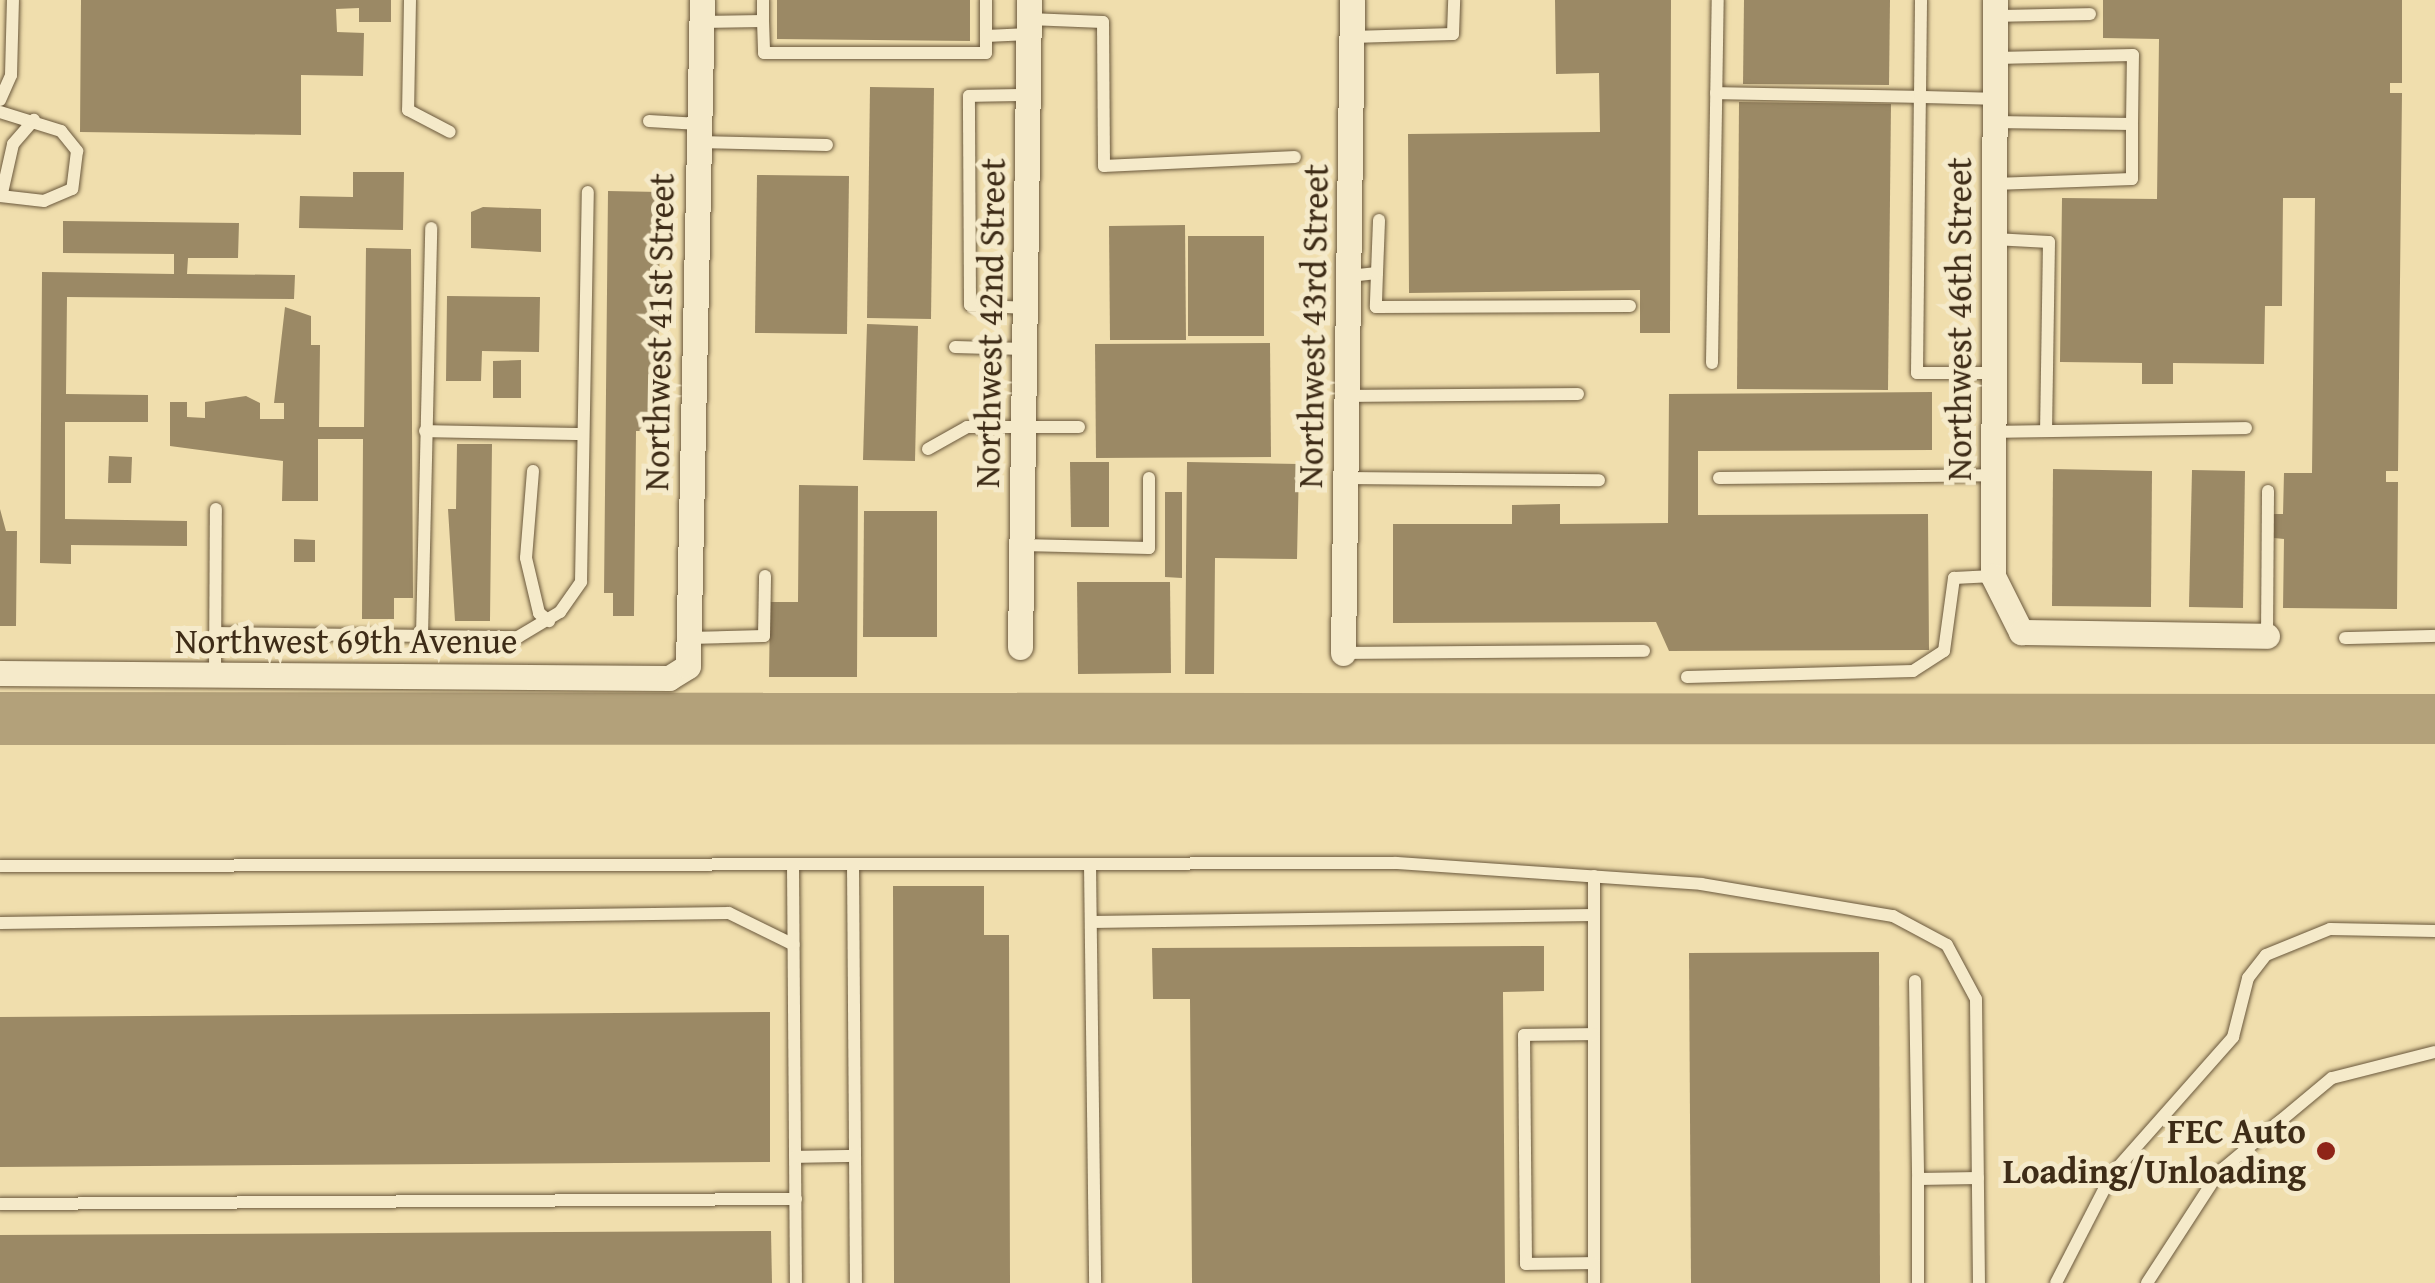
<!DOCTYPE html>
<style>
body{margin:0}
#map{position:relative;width:2435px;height:1283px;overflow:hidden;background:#f0dead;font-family:"Gentium Book Plus",serif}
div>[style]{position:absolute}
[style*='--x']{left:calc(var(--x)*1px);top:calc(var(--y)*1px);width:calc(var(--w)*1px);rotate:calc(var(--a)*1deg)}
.water>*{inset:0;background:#b3a17a}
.building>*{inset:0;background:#9b8965}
.roads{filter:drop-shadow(0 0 2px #6a583c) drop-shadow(0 0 2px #6a583c)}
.service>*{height:12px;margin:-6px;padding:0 6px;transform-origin:6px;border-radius:6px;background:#f5eaca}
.minor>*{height:25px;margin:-12.5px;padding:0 12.5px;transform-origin:12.5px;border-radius:12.5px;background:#f5eaca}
.dots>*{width:28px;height:28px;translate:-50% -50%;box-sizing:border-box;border:5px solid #f5eaca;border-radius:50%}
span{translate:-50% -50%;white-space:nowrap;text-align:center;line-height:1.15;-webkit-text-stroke:10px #f5eaca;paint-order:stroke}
.street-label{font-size:35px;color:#3e2c17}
.poi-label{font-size:35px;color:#3e2c17;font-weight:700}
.right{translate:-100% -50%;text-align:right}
</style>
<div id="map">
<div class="water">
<div style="clip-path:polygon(0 692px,2435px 694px,2435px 744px,0 745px)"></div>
</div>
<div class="building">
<div style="clip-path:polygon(81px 0,391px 0,391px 22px,359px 22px,359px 8px,336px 9px,337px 32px,364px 33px,363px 76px,301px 75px,301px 135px,80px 132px)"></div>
<div style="clip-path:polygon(777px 0,970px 0,970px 41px,777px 39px)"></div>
<div style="clip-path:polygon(1555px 0,1671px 0,1670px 333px,1640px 333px,1640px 290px,1409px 293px,1408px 134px,1600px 132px,1599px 73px,1556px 74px)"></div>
<div style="clip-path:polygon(1744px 0,1890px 0,1889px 85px,1743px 84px)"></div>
<div style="clip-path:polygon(2103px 0,2402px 0,2402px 83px,2390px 83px,2390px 93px,2402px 93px,2398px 471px,2386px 471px,2386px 482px,2398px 482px,2397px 609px,2283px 608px,2284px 539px,2274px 538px,2274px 514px,2283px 514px,2284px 473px,2312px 473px,2315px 198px,2283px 198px,2282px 306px,2265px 306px,2264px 364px,2173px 363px,2173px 384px,2142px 384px,2142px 363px,2060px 362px,2062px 198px,2157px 199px,2159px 39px,2103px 38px)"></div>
<div style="clip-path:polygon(870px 87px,934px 88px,931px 319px,867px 318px)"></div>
<div style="clip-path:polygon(1739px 102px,1891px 104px,1888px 390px,1737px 389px)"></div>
<div style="clip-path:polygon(353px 172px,404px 172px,403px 230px,299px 228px,300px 196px,353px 197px)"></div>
<div style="clip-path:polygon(757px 175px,849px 176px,847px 334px,755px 333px)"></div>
<div style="clip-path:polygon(608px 191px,660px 192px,658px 431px,636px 431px,634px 616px,613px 616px,613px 593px,604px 593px)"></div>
<div style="clip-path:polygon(483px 207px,541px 209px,541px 252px,471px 248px,471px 212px)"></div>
<div style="clip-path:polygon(63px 221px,239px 223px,238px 258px,188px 258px,187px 274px,295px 275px,294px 299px,67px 297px,66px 394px,148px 395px,148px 422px,65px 422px,65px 519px,187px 521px,187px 546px,71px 545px,71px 564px,40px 563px,42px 272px,174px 274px,174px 254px,63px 253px)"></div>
<div style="clip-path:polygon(1185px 225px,1186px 340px,1110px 340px,1109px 226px)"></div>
<div style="clip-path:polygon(1188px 236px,1264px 236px,1264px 336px,1188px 336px)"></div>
<div style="clip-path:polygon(366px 248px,411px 249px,413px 598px,394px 598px,394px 619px,362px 619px,363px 439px,318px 439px,318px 501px,282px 501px,283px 461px,170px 446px,170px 402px,187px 402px,187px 417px,205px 418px,205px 402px,246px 396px,260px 403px,260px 419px,284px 419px,284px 403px,274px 403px,285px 307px,311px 316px,311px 345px,320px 345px,319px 427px,364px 427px)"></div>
<div style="clip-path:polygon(447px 296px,540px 297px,539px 352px,482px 351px,481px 381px,446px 381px)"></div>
<div style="clip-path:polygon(867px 324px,918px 326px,915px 461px,863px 460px)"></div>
<div style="clip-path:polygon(1270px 343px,1271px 457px,1096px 458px,1095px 344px)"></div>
<div style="clip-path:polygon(521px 360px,521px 398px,493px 398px,493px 361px)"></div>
<div style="clip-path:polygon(1932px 392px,1932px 450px,1698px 451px,1698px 515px,1928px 514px,1929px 650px,1669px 651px,1656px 622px,1393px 623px,1393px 524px,1512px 524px,1512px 505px,1560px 504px,1560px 524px,1668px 523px,1669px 394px)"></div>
<div style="clip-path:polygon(457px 444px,492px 444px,490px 621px,455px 621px,448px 509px,456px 509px)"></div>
<div style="clip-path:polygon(109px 456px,132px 457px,131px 483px,108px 483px)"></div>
<div style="clip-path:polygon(1070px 462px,1109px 462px,1109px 527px,1071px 527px)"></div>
<div style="clip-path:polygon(1187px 462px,1299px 464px,1297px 559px,1215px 558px,1214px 674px,1185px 674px)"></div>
<div style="clip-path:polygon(2053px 469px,2152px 471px,2151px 607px,2052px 606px)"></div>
<div style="clip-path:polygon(2192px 470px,2245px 471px,2243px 608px,2189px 607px)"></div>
<div style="clip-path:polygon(799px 485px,858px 486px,857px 677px,769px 677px,770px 602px,798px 602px)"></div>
<div style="clip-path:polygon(1165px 492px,1182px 492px,1182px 578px,1165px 577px)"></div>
<div style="clip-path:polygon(0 509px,6px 531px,17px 531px,16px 626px,0 626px)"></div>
<div style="clip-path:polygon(864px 511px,937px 511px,937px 637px,863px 637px)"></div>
<div style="clip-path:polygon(294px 539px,315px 540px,315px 562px,294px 562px)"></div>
<div style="clip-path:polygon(1077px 582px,1170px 582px,1171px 673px,1078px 674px)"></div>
<div style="clip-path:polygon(893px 886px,984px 886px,984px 935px,1009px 935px,1010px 1283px,894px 1283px)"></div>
<div style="clip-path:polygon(1544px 946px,1544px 991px,1503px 992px,1505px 1283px,1192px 1283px,1190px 999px,1153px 999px,1152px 948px)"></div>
<div style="clip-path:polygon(1879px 952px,1880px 1283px,1691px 1283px,1689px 953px)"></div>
<div style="clip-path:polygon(770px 1012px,770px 1162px,0 1167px,0 1017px)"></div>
<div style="clip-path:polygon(771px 1231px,772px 1283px,0 1283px,0 1235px)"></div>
</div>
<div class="roads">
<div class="service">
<div style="--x:410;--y:0;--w:110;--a:91"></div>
<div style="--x:408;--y:110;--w:47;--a:27.6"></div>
<div style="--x:986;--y:0;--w:36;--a:90"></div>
<div style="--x:1995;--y:16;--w:95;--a:-1.2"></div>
<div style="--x:1029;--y:19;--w:74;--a:2.3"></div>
<div style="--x:1103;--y:22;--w:144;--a:89.6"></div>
<div style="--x:1104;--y:166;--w:191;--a:-2.7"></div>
<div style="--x:763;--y:21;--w:32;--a:88"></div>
<div style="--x:764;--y:53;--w:222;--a:0"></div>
<div style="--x:986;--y:53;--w:17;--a:-90"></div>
<div style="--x:986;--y:36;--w:43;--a:-2.7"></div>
<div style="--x:701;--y:22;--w:62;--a:-0.9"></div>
<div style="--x:763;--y:21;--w:21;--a:-90"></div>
<div style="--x:1352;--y:37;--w:101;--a:-1.7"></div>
<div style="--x:1453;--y:34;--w:34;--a:-88"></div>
<div style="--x:1716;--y:93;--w:204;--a:1.1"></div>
<div style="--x:1920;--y:97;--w:97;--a:-89.4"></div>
<div style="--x:0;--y:100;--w:27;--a:-66"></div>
<div style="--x:11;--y:75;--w:75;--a:-88.5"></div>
<div style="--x:0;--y:112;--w:64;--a:17.3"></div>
<div style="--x:61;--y:131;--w:26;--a:51"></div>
<div style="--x:77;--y:151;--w:38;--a:97"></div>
<div style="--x:72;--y:189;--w:30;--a:157"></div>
<div style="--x:44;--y:201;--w:44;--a:-173.5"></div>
<div style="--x:649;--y:121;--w:50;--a:3.4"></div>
<div style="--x:1994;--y:122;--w:138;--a:0.8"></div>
<div style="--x:2132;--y:124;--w:69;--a:-89.2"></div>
<div style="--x:2133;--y:55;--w:138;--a:178.8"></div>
<div style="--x:698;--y:142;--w:129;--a:1.3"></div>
<div style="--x:1994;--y:184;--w:138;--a:-2.1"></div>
<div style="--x:2132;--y:179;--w:55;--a:-90"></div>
<div style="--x:2;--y:193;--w:50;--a:-77.3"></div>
<div style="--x:13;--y:144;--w:32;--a:-49"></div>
<div style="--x:1994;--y:239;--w:55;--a:3.1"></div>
<div style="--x:2049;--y:242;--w:187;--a:90.9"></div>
<div style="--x:1377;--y:273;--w:34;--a:92"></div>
<div style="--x:1376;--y:307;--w:254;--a:-0.2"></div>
<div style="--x:1349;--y:276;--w:28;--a:-6"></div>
<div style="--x:1377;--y:273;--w:53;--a:-87.8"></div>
<div style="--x:1025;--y:308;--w:55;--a:-176.9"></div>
<div style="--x:970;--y:305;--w:209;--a:-90.3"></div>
<div style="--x:969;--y:96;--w:59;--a:-1"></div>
<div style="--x:955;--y:347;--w:69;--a:1.7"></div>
<div style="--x:1712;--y:363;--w:363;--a:-89.1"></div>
<div style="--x:1994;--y:373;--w:77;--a:180"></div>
<div style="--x:1917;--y:373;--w:276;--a:-89.4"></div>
<div style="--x:1920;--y:97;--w:75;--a:1.5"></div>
<div style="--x:1346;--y:396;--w:232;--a:-0.5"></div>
<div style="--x:425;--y:431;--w:158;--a:1.1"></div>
<div style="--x:1993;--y:432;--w:253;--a:-0.9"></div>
<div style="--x:928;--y:449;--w:45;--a:-29.4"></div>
<div style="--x:967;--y:427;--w:112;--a:0"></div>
<div style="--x:533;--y:471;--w:87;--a:94.6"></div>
<div style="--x:526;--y:558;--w:57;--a:76.7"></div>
<div style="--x:539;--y:613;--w:13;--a:39"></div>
<div style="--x:1345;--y:478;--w:254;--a:0.5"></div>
<div style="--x:1719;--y:478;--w:274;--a:-0.6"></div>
<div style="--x:1022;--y:545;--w:127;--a:1.4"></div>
<div style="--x:1149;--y:548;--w:70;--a:-90"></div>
<div style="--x:215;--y:633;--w:303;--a:0.8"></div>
<div style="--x:518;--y:637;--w:49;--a:-30.8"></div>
<div style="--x:560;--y:612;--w:37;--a:-55"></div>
<div style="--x:581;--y:582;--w:390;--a:-89"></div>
<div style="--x:422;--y:636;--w:408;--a:-88.7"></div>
<div style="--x:2267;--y:636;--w:145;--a:-89.6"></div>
<div style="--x:688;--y:638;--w:76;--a:-1.5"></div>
<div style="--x:764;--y:636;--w:60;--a:-89"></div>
<div style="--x:2345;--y:638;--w:90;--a:-1.3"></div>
<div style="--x:1343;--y:653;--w:301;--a:-0.4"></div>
<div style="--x:215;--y:675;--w:166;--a:-89.7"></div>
<div style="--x:1687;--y:677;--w:226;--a:-1.5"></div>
<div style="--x:1913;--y:671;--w:37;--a:-33"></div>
<div style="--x:1944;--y:651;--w:74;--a:-82.2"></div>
<div style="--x:1954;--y:578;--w:39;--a:-3"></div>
<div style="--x:853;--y:864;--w:419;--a:89.6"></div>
<div style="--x:1090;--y:864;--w:419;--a:89.3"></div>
<div style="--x:793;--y:865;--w:418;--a:89.6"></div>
<div style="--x:0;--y:866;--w:1396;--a:-0.12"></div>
<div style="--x:1396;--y:863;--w:306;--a:3.9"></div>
<div style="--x:1701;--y:884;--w:195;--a:9.5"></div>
<div style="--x:1893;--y:916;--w:61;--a:28.2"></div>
<div style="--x:1947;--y:945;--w:61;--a:61.8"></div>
<div style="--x:1976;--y:999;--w:284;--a:89.4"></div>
<div style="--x:1594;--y:876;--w:407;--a:90"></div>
<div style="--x:1091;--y:922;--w:503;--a:-0.8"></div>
<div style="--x:0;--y:923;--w:729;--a:-0.79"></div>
<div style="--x:729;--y:913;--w:72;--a:26.2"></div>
<div style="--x:1915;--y:981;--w:198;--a:89.1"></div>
<div style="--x:1594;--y:1034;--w:70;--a:179.2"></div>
<div style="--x:1524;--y:1035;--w:229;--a:89.5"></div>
<div style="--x:1526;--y:1264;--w:68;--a:-0.8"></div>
<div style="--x:795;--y:1157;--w:60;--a:-1"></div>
<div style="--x:0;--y:1204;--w:796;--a:-0.36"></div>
<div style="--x:1918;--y:1283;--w:104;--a:-90"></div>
<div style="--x:1918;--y:1179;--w:60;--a:-1"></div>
<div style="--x:2056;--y:1283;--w:123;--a:-62.8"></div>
<div style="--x:2112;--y:1174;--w:183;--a:-48.5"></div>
<div style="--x:2233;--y:1037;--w:61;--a:-75.7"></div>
<div style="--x:2248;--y:978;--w:29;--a:-52"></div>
<div style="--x:2266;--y:955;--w:69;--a:-22.1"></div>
<div style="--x:2330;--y:929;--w:105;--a:1.1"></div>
<div style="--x:2147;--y:1283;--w:132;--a:-57"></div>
<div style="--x:2219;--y:1172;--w:147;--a:-39.8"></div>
<div style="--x:2332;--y:1078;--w:106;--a:-14.2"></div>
</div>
<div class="minor">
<div style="--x:1995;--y:0;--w:576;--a:90.2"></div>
<div style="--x:1993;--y:576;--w:63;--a:63.4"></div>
<div style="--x:2021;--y:632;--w:246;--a:0.9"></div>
<div style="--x:1020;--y:647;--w:647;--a:-89.2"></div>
<div style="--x:1343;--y:653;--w:653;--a:-89.21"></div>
<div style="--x:0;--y:673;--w:669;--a:0.43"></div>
<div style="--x:669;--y:678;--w:22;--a:-32"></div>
<div style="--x:688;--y:666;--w:666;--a:-88.8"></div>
</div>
</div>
<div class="dots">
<div style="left:2326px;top:1151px;background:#8f2418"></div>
</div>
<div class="street-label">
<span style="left:1959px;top:319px;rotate:-90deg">Northwest 46th Street</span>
<span style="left:990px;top:323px;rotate:-89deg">Northwest 42nd Street</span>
<span style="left:1313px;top:326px;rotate:-89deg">Northwest 43rd Street</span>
<span style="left:659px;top:332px;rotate:-89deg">Northwest 41st Street</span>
<span style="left:346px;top:641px">Northwest 69th Avenue</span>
</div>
<div class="poi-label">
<span class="right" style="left:2306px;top:1151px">FEC Auto<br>Loading/Unloading</span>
</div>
</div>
